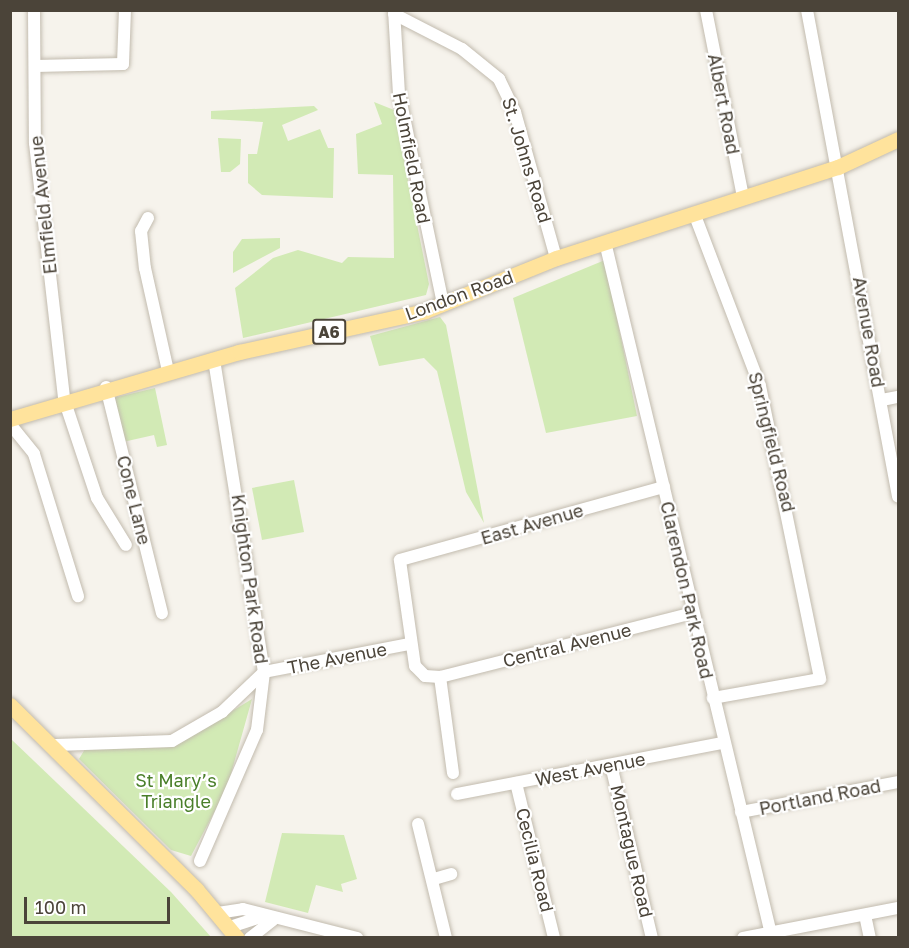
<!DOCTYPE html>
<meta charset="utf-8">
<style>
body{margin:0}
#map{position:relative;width:909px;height:948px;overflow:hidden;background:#f6f3ec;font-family:"Golos Text",sans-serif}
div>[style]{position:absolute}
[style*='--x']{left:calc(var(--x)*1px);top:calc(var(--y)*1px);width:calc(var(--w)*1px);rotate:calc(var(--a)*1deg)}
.green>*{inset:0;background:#d2eab5}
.roads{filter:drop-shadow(0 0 2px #c2bbae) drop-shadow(0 0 2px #c2bbae)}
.minor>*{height:12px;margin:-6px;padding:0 6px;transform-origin:6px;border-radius:6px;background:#fff}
.major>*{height:15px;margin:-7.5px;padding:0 7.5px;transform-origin:7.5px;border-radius:7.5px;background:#ffe39c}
span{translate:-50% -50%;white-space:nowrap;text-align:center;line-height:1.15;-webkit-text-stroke:4.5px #fff;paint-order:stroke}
.shield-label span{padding:2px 4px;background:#fff;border:2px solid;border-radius:4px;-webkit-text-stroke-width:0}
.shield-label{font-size:16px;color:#4b4439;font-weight:700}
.street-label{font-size:18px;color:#4b4439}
.park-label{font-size:18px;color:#4a7f2a}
.frame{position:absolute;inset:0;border:12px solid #4b4439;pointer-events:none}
.scale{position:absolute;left:24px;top:897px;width:146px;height:27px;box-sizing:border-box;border:3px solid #4b4439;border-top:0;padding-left:8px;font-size:18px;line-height:21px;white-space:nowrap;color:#4b4439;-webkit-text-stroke:4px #fff;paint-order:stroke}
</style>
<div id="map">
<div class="green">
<div style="clip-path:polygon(374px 102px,394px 110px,429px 284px,426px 295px,243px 338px,235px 288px,273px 258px,298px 250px,342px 263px,348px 257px,394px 258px,393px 175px,358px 174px,356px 134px,382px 124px)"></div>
<div style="clip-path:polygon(314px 106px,318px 110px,282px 125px,288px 141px,320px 129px,328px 148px,334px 148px,333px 198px,262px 195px,248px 183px,248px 154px,257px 154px,263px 122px,211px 119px,211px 111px)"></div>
<div style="clip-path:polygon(218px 138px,241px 139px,240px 164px,230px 172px,221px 172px)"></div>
<div style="clip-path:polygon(280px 238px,280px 248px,233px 273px,233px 252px,242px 239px)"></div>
<div style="clip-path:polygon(605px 260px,637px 416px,546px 433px,513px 298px)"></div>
<div style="clip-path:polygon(440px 317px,446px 325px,484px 523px,466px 492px,437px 371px,424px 358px,379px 366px,370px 336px)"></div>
<div style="clip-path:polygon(155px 388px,167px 445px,157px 447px,154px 435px,123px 442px,113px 398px)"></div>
<div style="clip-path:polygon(294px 480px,304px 532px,262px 540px,252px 488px)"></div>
<div style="clip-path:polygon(252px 699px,227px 788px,191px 856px,171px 850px,79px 759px,85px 749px,173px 747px)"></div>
<div style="clip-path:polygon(11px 739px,171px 892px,211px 937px,11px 937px)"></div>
<div style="clip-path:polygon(282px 833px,344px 835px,357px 879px,341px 884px,343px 892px,316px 885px,308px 913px,265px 902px)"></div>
</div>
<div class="roads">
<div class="minor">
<div style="--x:34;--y:10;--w:133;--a:89.6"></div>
<div style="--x:35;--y:143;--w:258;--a:83.5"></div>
<div style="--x:64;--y:399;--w:104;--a:71.6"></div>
<div style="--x:97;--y:498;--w:55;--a:58.3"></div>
<div style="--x:394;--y:10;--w:83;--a:86.6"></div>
<div style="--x:399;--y:93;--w:216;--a:78.2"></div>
<div style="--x:706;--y:10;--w:191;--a:78.8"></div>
<div style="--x:807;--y:10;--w:495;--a:79.4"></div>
<div style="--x:394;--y:14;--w:76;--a:27.2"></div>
<div style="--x:462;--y:49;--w:48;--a:39"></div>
<div style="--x:499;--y:79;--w:37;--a:64"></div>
<div style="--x:515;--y:112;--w:152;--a:74.3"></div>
<div style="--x:35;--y:66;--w:88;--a:-1.3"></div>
<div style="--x:123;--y:64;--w:54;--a:-87.9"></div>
<div style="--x:694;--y:213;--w:185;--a:69.1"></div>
<div style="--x:760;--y:386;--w:299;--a:78.4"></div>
<div style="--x:820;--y:679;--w:109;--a:169.9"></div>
<div style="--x:148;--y:218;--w:15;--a:118"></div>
<div style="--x:141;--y:231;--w:37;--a:84"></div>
<div style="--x:145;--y:268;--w:106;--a:77.4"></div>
<div style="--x:605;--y:242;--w:716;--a:76.51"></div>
<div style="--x:106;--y:387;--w:233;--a:76.1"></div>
<div style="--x:882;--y:400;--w:16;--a:-11"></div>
<div style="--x:10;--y:424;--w:38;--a:51"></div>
<div style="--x:34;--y:454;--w:149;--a:72.8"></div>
<div style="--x:440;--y:677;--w:261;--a:-14.2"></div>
<div style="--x:56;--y:745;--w:116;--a:-2"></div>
<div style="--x:172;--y:741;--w:58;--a:-30.1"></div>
<div style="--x:222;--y:712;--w:58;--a:-43.6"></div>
<div style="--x:264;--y:672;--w:149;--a:-10.9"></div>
<div style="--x:611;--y:765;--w:178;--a:76.7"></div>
<div style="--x:453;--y:773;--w:97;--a:-97.7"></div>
<div style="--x:440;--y:677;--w:15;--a:-176"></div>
<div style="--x:425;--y:676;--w:14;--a:-135"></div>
<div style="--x:415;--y:666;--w:107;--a:-98.1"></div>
<div style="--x:400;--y:560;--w:274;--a:-15.5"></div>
<div style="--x:516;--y:783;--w:160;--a:76.2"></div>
<div style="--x:457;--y:794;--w:271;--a:-10.9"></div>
<div style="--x:741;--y:812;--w:160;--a:-10.8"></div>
<div style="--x:418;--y:824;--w:117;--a:76.2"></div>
<div style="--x:200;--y:861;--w:143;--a:-66.5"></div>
<div style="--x:257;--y:730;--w:58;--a:-83.1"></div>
<div style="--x:264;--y:672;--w:317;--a:-99.1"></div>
<div style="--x:434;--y:879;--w:18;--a:-16"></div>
<div style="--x:218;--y:913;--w:25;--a:-9"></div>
<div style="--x:243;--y:909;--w:118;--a:14.3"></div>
<div style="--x:865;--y:915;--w:24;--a:78"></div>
<div style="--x:230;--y:927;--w:33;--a:-18"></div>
<div style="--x:250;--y:938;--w:29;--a:-38"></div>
<div style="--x:743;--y:938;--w:158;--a:-11"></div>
</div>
<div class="major">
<div style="--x:10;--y:419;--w:239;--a:-16.3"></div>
<div style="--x:239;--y:352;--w:190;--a:-12.4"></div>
<div style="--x:425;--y:311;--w:141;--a:-22"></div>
<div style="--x:556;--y:258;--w:296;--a:-17.9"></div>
<div style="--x:838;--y:167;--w:66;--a:-25"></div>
<div style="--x:10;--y:705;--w:262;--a:44.7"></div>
<div style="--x:196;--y:889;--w:64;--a:50.1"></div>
</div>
</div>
<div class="shield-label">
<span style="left:329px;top:332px">A6</span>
</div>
<div class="street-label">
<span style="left:724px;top:104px;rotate:79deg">Albert Road</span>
<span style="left:412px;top:158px;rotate:79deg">Holmfield Road</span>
<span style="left:527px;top:160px;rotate:73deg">St. Johns Road</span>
<span style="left:43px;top:205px;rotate:-96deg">Elmfield Avenue</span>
<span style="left:459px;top:295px;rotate:-20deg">London Road</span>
<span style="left:869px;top:332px;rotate:80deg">Avenue Road</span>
<span style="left:772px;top:442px;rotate:76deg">Springfield Road</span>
<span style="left:134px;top:500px;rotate:76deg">Cone Lane</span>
<span style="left:532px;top:524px;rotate:-16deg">East Avenue</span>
<span style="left:250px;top:579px;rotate:82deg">Knighton Park Road</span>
<span style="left:687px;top:590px;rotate:77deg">Clarendon Park Road</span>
<span style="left:567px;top:645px;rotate:-14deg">Central Avenue</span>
<span style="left:337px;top:658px;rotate:-11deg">The Avenue</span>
<span style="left:590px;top:769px;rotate:-11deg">West Avenue</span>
<span style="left:820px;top:797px;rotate:-11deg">Portland Road</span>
<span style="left:632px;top:851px;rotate:77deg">Montague Road</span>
<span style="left:535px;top:860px;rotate:76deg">Cecilia Road</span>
</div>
<div class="park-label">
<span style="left:176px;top:791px">St Mary’s<br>Triangle</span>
</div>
<div class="frame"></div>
<div class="scale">100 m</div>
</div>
